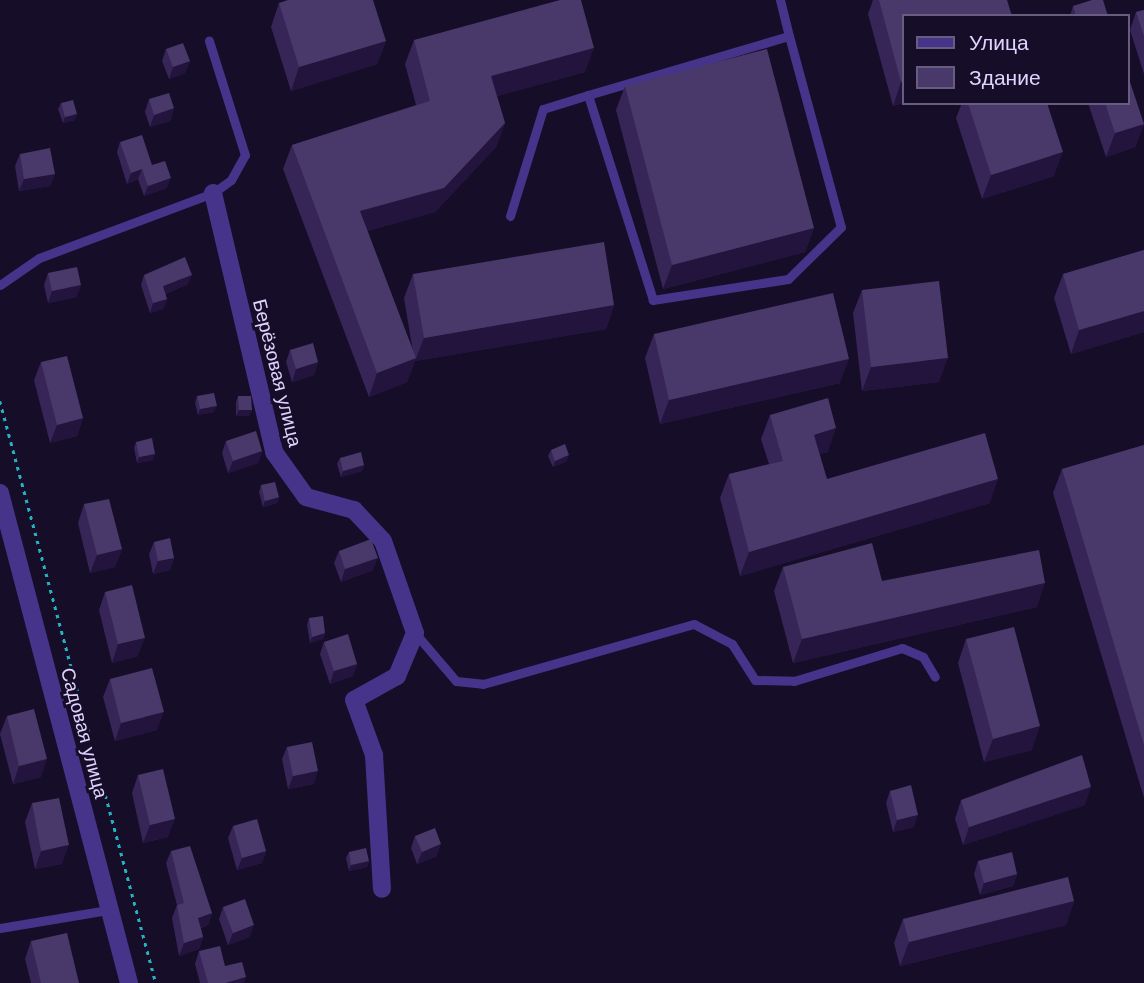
<!DOCTYPE html>
<meta charset="utf-8">
<style>
body{margin:0}
#map{position:relative;width:1144px;height:983px;overflow:hidden;background:#160d28;font-family:Helvetica,sans-serif}
div>[style]{position:absolute}
[style*='--x']{left:calc(var(--x)*1px);top:calc(var(--y)*1px);width:calc(var(--w)*1px);rotate:calc(var(--a)*1deg)}
.path>*{height:2.5px;margin-top:-1.25px;transform-origin:0;background:repeating-linear-gradient(90deg,#24b3c3 0 3.5px,transparent 0 8.5px)}
.service>*{height:9px;margin:-4.5px;padding:0 4.5px;transform-origin:4.5px;border-radius:4.5px;background:#46348b}
.minor>*{height:18px;margin:-9px;padding:0 9px;transform-origin:9px;border-radius:9px;background:#46348b}
.wall>*{inset:0;background:#372558}
.shaded-wall>*{inset:0;background:#22143d}
.building>*{inset:0;background:#49386a}
span{translate:-50% -50%;white-space:nowrap;text-align:center;line-height:1.15;-webkit-text-stroke:6px #160d28;paint-order:stroke}
.street-label{font-size:19px;color:#e0d4ff}
.legend{position:absolute;left:902px;top:14px;width:228px;height:91px;box-sizing:border-box;background:#160d28;border:2px solid #675d7e;margin:0;padding:9px 12px;list-style:none;font-size:21px;color:#e0d4ff}
.legend li{display:flex;align-items:center;gap:14px;height:35px}
.legend b{width:35px;border:2px solid #675d7e}
</style>
<div id="map">
<div class="path">
<div style="--x:0;--y:401;--w:603;--a:75"></div>
</div>
<div class="service">
<div style="--x:780;--y:0;--w:37;--a:76"></div>
<div style="--x:789;--y:36;--w:198;--a:74.8"></div>
<div style="--x:841;--y:227;--w:74;--a:135.5"></div>
<div style="--x:788;--y:279;--w:137;--a:171.2"></div>
<div style="--x:653;--y:300;--w:215;--a:-107.6"></div>
<div style="--x:588;--y:95;--w:209;--a:-16.4"></div>
<div style="--x:510;--y:216;--w:112;--a:-72.9"></div>
<div style="--x:543;--y:109;--w:47;--a:-17.3"></div>
<div style="--x:0;--y:285;--w:47;--a:-34.7"></div>
<div style="--x:39;--y:258;--w:186;--a:-20.5"></div>
<div style="--x:213;--y:193;--w:22;--a:-36"></div>
<div style="--x:231;--y:180;--w:29;--a:-61"></div>
<div style="--x:245;--y:155;--w:120;--a:-107.5"></div>
<div style="--x:415;--y:633;--w:63;--a:49.5"></div>
<div style="--x:456;--y:681;--w:27;--a:6"></div>
<div style="--x:483;--y:684;--w:219;--a:-15.9"></div>
<div style="--x:694;--y:624;--w:43;--a:27.8"></div>
<div style="--x:732;--y:644;--w:43;--a:57.4"></div>
<div style="--x:755;--y:680;--w:39;--a:1"></div>
<div style="--x:794;--y:681;--w:113;--a:-17"></div>
<div style="--x:902;--y:648;--w:23;--a:23"></div>
<div style="--x:923;--y:657;--w:23;--a:59"></div>
<div style="--x:0;--y:928;--w:109;--a:-9.5"></div>
</div>
<div class="minor">
<div style="--x:213;--y:193;--w:266;--a:76.7"></div>
<div style="--x:274;--y:452;--w:55;--a:54.6"></div>
<div style="--x:306;--y:497;--w:50;--a:15.2"></div>
<div style="--x:354;--y:510;--w:42;--a:46.9"></div>
<div style="--x:383;--y:541;--w:97;--a:70.8"></div>
<div style="--x:415;--y:633;--w:47;--a:112.7"></div>
<div style="--x:397;--y:676;--w:49;--a:150.8"></div>
<div style="--x:354;--y:700;--w:59;--a:70"></div>
<div style="--x:374;--y:755;--w:134;--a:86.6"></div>
<div style="--x:0;--y:493;--w:507;--a:75.25"></div>
</div>
<div class="wall">
<div style="clip-path:polygon(873px 0,1007px 0,904px 16px,904px 103px,893px 106px,868px 14px)"></div>
<div style="clip-path:polygon(279px 3px,386px 41px,377px 64px,291px 91px,271px 27px)"></div>
<div style="clip-path:polygon(1073px 6px,1108px 16px,1070px 16px)"></div>
<div style="clip-path:polygon(1144px 10px,1144px 74px,1130px 30px,1136px 12px)"></div>
<div style="clip-path:polygon(414px 40px,585px 72px,497px 96px,505px 123px,496px 147px,435px 212px,367px 231px,413px 352px,404px 298px,413px 274px,614px 305px,606px 329px,415px 361px,407px 382px,369px 397px,283px 169px,292px 145px,416px 105px,405px 64px)"></div>
<div style="clip-path:polygon(166px 49px,190px 61px,185px 73px,169px 79px,162px 61px)"></div>
<div style="clip-path:polygon(625px 86px,814px 228px,805px 252px,663px 289px,616px 110px)"></div>
<div style="clip-path:polygon(149px 99px,174px 108px,170px 121px,150px 127px,145px 112px)"></div>
<div style="clip-path:polygon(61px 103px,75px 120px,63px 123px,58px 109px)"></div>
<div style="clip-path:polygon(962px 103px,1047px 103px,1054px 176px,982px 199px,956px 118px)"></div>
<div style="clip-path:polygon(1088px 103px,1128px 103px,1144px 124px,1135px 147px,1106px 157px)"></div>
<div style="clip-path:polygon(120px 142px,152px 165px,167px 188px,144px 196px,138px 179px,127px 184px,117px 152px)"></div>
<div style="clip-path:polygon(20px 154px,55px 174px,50px 186px,19px 191px,15px 166px)"></div>
<div style="clip-path:polygon(1144px 250px,1144px 332px,1071px 354px,1054px 298px,1063px 274px)"></div>
<div style="clip-path:polygon(48px 273px,77px 297px,48px 303px,44px 285px)"></div>
<div style="clip-path:polygon(144px 275px,188px 284px,165px 294px,167px 299px,163px 309px,150px 313px,141px 285px)"></div>
<div style="clip-path:polygon(862px 290px,939px 382px,862px 391px,853px 313px)"></div>
<div style="clip-path:polygon(654px 334px,840px 383px,660px 424px,645px 358px)"></div>
<div style="clip-path:polygon(290px 350px,318px 362px,314px 375px,292px 382px,286px 362px)"></div>
<div style="clip-path:polygon(41px 362px,83px 418px,77px 436px,50px 443px,34px 380px)"></div>
<div style="clip-path:polygon(197px 396px,214px 412px,198px 415px,195px 403px)"></div>
<div style="clip-path:polygon(238px 396px,252px 410px,249px 416px,236px 416px,236px 402px)"></div>
<div style="clip-path:polygon(770px 415px,828px 452px,819px 454px,827px 479px,990px 503px,740px 576px,720px 498px,729px 474px,769px 464px,761px 439px)"></div>
<div style="clip-path:polygon(226px 441px,262px 451px,258px 463px,228px 473px,222px 453px)"></div>
<div style="clip-path:polygon(136px 442px,153px 460px,137px 463px,134px 448px)"></div>
<div style="clip-path:polygon(1144px 445px,1144px 798px,1053px 493px,1062px 469px)"></div>
<div style="clip-path:polygon(551px 450px,567px 461px,553px 467px,548px 456px)"></div>
<div style="clip-path:polygon(340px 458px,364px 465px,362px 471px,341px 477px,337px 464px)"></div>
<div style="clip-path:polygon(261px 485px,279px 497px,277px 503px,263px 507px,259px 492px)"></div>
<div style="clip-path:polygon(84px 504px,122px 549px,115px 567px,90px 573px,78px 523px)"></div>
<div style="clip-path:polygon(154px 542px,174px 558px,170px 570px,153px 574px,149px 554px)"></div>
<div style="clip-path:polygon(339px 551px,373px 570px,341px 582px,334px 563px)"></div>
<div style="clip-path:polygon(783px 567px,882px 581px,1037px 607px,793px 663px,774px 591px)"></div>
<div style="clip-path:polygon(105px 592px,138px 656px,112px 663px,99px 610px)"></div>
<div style="clip-path:polygon(309px 618px,325px 633px,323px 639px,310px 643px,307px 625px)"></div>
<div style="clip-path:polygon(966px 639px,1032px 750px,984px 762px,958px 663px)"></div>
<div style="clip-path:polygon(324px 642px,357px 664px,353px 676px,330px 684px,320px 654px)"></div>
<div style="clip-path:polygon(110px 679px,157px 730px,115px 741px,103px 697px)"></div>
<div style="clip-path:polygon(7px 716px,41px 777px,13px 784px,0 734px)"></div>
<div style="clip-path:polygon(287px 747px,314px 784px,288px 789px,282px 759px)"></div>
<div style="clip-path:polygon(138px 775px,168px 837px,143px 843px,132px 793px)"></div>
<div style="clip-path:polygon(890px 791px,914px 827px,893px 832px,886px 803px)"></div>
<div style="clip-path:polygon(961px 800px,1085px 805px,963px 845px,955px 819px)"></div>
<div style="clip-path:polygon(32px 803px,62px 864px,35px 869px,25px 822px)"></div>
<div style="clip-path:polygon(233px 826px,266px 851px,262px 863px,237px 870px,228px 838px)"></div>
<div style="clip-path:polygon(415px 836px,437px 856px,417px 864px,411px 848px)"></div>
<div style="clip-path:polygon(171px 851px,212px 913px,208px 925px,201px 928px,203px 937px,199px 949px,179px 956px,172px 918px,177px 905px,166px 863px)"></div>
<div style="clip-path:polygon(349px 852px,369px 861px,367px 867px,349px 871px,346px 858px)"></div>
<div style="clip-path:polygon(978px 861px,1017px 874px,1013px 886px,980px 895px,974px 874px)"></div>
<div style="clip-path:polygon(1074px 901px,1066px 925px,900px 966px,894px 943px,903px 919px)"></div>
<div style="clip-path:polygon(223px 907px,250px 937px,228px 945px,219px 919px)"></div>
<div style="clip-path:polygon(31px 941px,79px 983px,31px 983px,25px 959px)"></div>
<div style="clip-path:polygon(199px 951px,225px 966px,244px 983px,200px 983px,195px 964px)"></div>
</div>
<div class="shaded-wall">
<div style="clip-path:polygon(386px 41px,377px 64px,291px 91px,299px 67px)"></div>
<div style="clip-path:polygon(594px 48px,585px 72px,482px 100px,491px 76px)"></div>
<div style="clip-path:polygon(190px 61px,185px 73px,169px 79px,173px 67px)"></div>
<div style="clip-path:polygon(904px 81px,904px 103px,893px 106px,901px 82px)"></div>
<div style="clip-path:polygon(174px 108px,170px 121px,150px 127px,154px 115px)"></div>
<div style="clip-path:polygon(77px 114px,75px 120px,63px 123px,65px 117px)"></div>
<div style="clip-path:polygon(505px 123px,496px 147px,435px 212px,352px 235px,360px 211px)"></div>
<div style="clip-path:polygon(1144px 124px,1135px 147px,1106px 157px,1115px 133px)"></div>
<div style="clip-path:polygon(1063px 152px,1054px 176px,982px 199px,991px 175px)"></div>
<div style="clip-path:polygon(142px 169px,138px 179px,127px 184px,131px 173px)"></div>
<div style="clip-path:polygon(55px 174px,50px 186px,19px 191px,24px 179px)"></div>
<div style="clip-path:polygon(171px 178px,167px 188px,144px 196px,148px 186px)"></div>
<div style="clip-path:polygon(814px 228px,805px 252px,663px 289px,672px 265px)"></div>
<div style="clip-path:polygon(192px 275px,188px 284px,159px 296px,163px 286px)"></div>
<div style="clip-path:polygon(81px 285px,77px 297px,48px 303px,52px 291px)"></div>
<div style="clip-path:polygon(167px 299px,163px 309px,150px 313px,153px 303px)"></div>
<div style="clip-path:polygon(614px 305px,606px 329px,415px 361px,424px 338px)"></div>
<div style="clip-path:polygon(1144px 311px,1144px 332px,1071px 354px,1079px 330px)"></div>
<div style="clip-path:polygon(416px 358px,407px 382px,369px 397px,377px 373px)"></div>
<div style="clip-path:polygon(948px 358px,939px 382px,862px 391px,871px 367px)"></div>
<div style="clip-path:polygon(849px 359px,840px 383px,660px 424px,669px 400px)"></div>
<div style="clip-path:polygon(318px 362px,314px 375px,292px 382px,296px 369px)"></div>
<div style="clip-path:polygon(217px 406px,214px 412px,198px 415px,200px 409px)"></div>
<div style="clip-path:polygon(239px 410px,252px 410px,249px 416px,236px 416px)"></div>
<div style="clip-path:polygon(83px 418px,77px 436px,50px 443px,57px 425px)"></div>
<div style="clip-path:polygon(836px 428px,828px 452px,805px 458px,814px 435px)"></div>
<div style="clip-path:polygon(262px 451px,258px 463px,228px 473px,233px 461px)"></div>
<div style="clip-path:polygon(155px 454px,153px 460px,137px 463px,139px 457px)"></div>
<div style="clip-path:polygon(569px 455px,567px 461px,553px 467px,555px 461px)"></div>
<div style="clip-path:polygon(364px 465px,362px 471px,341px 477px,343px 471px)"></div>
<div style="clip-path:polygon(998px 479px,990px 503px,740px 576px,749px 552px)"></div>
<div style="clip-path:polygon(279px 497px,277px 503px,263px 507px,265px 501px)"></div>
<div style="clip-path:polygon(122px 549px,115px 567px,90px 573px,97px 555px)"></div>
<div style="clip-path:polygon(174px 558px,170px 570px,153px 574px,158px 561px)"></div>
<div style="clip-path:polygon(378px 558px,373px 570px,341px 582px,345px 569px)"></div>
<div style="clip-path:polygon(1045px 583px,1037px 607px,793px 663px,802px 639px)"></div>
<div style="clip-path:polygon(325px 633px,323px 639px,310px 643px,312px 637px)"></div>
<div style="clip-path:polygon(145px 638px,138px 656px,112px 663px,118px 644px)"></div>
<div style="clip-path:polygon(357px 664px,353px 676px,330px 684px,334px 671px)"></div>
<div style="clip-path:polygon(164px 712px,157px 730px,115px 741px,121px 723px)"></div>
<div style="clip-path:polygon(1040px 726px,1032px 750px,984px 762px,993px 739px)"></div>
<div style="clip-path:polygon(47px 759px,41px 777px,13px 784px,19px 766px)"></div>
<div style="clip-path:polygon(318px 771px,314px 784px,288px 789px,293px 776px)"></div>
<div style="clip-path:polygon(1091px 787px,1085px 805px,963px 845px,969px 827px)"></div>
<div style="clip-path:polygon(918px 815px,914px 827px,893px 832px,897px 820px)"></div>
<div style="clip-path:polygon(175px 819px,168px 837px,143px 843px,150px 825px)"></div>
<div style="clip-path:polygon(441px 844px,437px 856px,417px 864px,422px 852px)"></div>
<div style="clip-path:polygon(69px 845px,62px 864px,35px 869px,41px 851px)"></div>
<div style="clip-path:polygon(266px 851px,262px 863px,237px 870px,242px 858px)"></div>
<div style="clip-path:polygon(369px 861px,367px 867px,349px 871px,351px 865px)"></div>
<div style="clip-path:polygon(1017px 874px,1013px 886px,980px 895px,984px 883px)"></div>
<div style="clip-path:polygon(1074px 901px,1066px 925px,900px 966px,909px 942px)"></div>
<div style="clip-path:polygon(212px 913px,208px 925px,193px 930px,198px 918px)"></div>
<div style="clip-path:polygon(254px 925px,250px 937px,228px 945px,233px 933px)"></div>
<div style="clip-path:polygon(203px 937px,199px 949px,179px 956px,184px 943px)"></div>
<div style="clip-path:polygon(246px 977px,244px 983px,225px 983px)"></div>
</div>
<div class="building">
<div style="clip-path:polygon(288px 0,373px 0,386px 41px,299px 67px,279px 3px)"></div>
<div style="clip-path:polygon(560px 0,581px 0,594px 48px,491px 76px,505px 123px,444px 188px,360px 211px,416px 358px,377px 373px,292px 145px,430px 101px,414px 40px)"></div>
<div style="clip-path:polygon(879px 0,1007px 0,1012px 16px,904px 16px,904px 81px,901px 82px)"></div>
<div style="clip-path:polygon(1092px 0,1103px 0,1108px 16px,1076px 16px,1073px 6px)"></div>
<div style="clip-path:polygon(1144px 10px,1144px 36px,1136px 12px)"></div>
<div style="clip-path:polygon(183px 43px,190px 61px,173px 67px,166px 49px)"></div>
<div style="clip-path:polygon(767px 49px,814px 228px,672px 265px,625px 86px)"></div>
<div style="clip-path:polygon(1128px 76px,1144px 124px,1115px 133px,1105px 103px,1128px 103px)"></div>
<div style="clip-path:polygon(169px 93px,174px 108px,154px 115px,149px 99px)"></div>
<div style="clip-path:polygon(73px 100px,77px 114px,65px 117px,61px 103px)"></div>
<div style="clip-path:polygon(968px 103px,1047px 103px,1063px 152px,991px 175px)"></div>
<div style="clip-path:polygon(142px 135px,152px 165px,165px 161px,171px 178px,148px 186px,142px 169px,131px 173px,120px 142px)"></div>
<div style="clip-path:polygon(50px 148px,55px 174px,24px 179px,20px 154px)"></div>
<div style="clip-path:polygon(604px 242px,614px 305px,424px 338px,413px 274px)"></div>
<div style="clip-path:polygon(1144px 250px,1144px 311px,1079px 330px,1063px 274px)"></div>
<div style="clip-path:polygon(185px 257px,192px 275px,163px 286px,167px 299px,153px 303px,144px 275px)"></div>
<div style="clip-path:polygon(77px 267px,81px 285px,52px 291px,48px 273px)"></div>
<div style="clip-path:polygon(939px 281px,948px 358px,871px 367px,862px 290px)"></div>
<div style="clip-path:polygon(833px 293px,849px 359px,669px 400px,654px 334px)"></div>
<div style="clip-path:polygon(313px 343px,318px 362px,296px 369px,290px 350px)"></div>
<div style="clip-path:polygon(67px 356px,83px 418px,57px 425px,41px 362px)"></div>
<div style="clip-path:polygon(214px 393px,217px 406px,200px 409px,197px 396px)"></div>
<div style="clip-path:polygon(238px 396px,251px 396px,252px 410px,239px 410px)"></div>
<div style="clip-path:polygon(828px 398px,836px 428px,814px 435px,827px 479px,985px 433px,998px 479px,749px 552px,729px 474px,783px 461px,770px 415px)"></div>
<div style="clip-path:polygon(256px 431px,262px 451px,233px 461px,226px 441px)"></div>
<div style="clip-path:polygon(152px 438px,155px 454px,139px 457px,136px 442px)"></div>
<div style="clip-path:polygon(565px 444px,569px 455px,555px 461px,551px 450px)"></div>
<div style="clip-path:polygon(1144px 445px,1144px 745px,1062px 469px)"></div>
<div style="clip-path:polygon(361px 452px,364px 465px,343px 471px,340px 458px)"></div>
<div style="clip-path:polygon(275px 482px,279px 497px,265px 501px,261px 485px)"></div>
<div style="clip-path:polygon(109px 499px,122px 549px,97px 555px,84px 504px)"></div>
<div style="clip-path:polygon(170px 538px,174px 558px,158px 561px,154px 542px)"></div>
<div style="clip-path:polygon(371px 539px,378px 558px,345px 569px,339px 551px)"></div>
<div style="clip-path:polygon(872px 543px,882px 581px,1039px 550px,1045px 583px,802px 639px,783px 567px)"></div>
<div style="clip-path:polygon(132px 585px,145px 638px,118px 644px,105px 592px)"></div>
<div style="clip-path:polygon(323px 616px,325px 633px,312px 637px,309px 618px)"></div>
<div style="clip-path:polygon(1014px 627px,1040px 726px,993px 739px,966px 639px)"></div>
<div style="clip-path:polygon(348px 634px,357px 664px,334px 671px,324px 642px)"></div>
<div style="clip-path:polygon(152px 668px,164px 712px,121px 723px,110px 679px)"></div>
<div style="clip-path:polygon(34px 709px,47px 759px,19px 766px,7px 716px)"></div>
<div style="clip-path:polygon(312px 742px,318px 771px,293px 776px,287px 747px)"></div>
<div style="clip-path:polygon(1082px 755px,1091px 787px,969px 827px,961px 800px)"></div>
<div style="clip-path:polygon(163px 769px,175px 819px,150px 825px,138px 775px)"></div>
<div style="clip-path:polygon(911px 785px,918px 815px,897px 820px,890px 791px)"></div>
<div style="clip-path:polygon(59px 798px,69px 845px,41px 851px,32px 803px)"></div>
<div style="clip-path:polygon(257px 819px,266px 851px,242px 858px,233px 826px)"></div>
<div style="clip-path:polygon(435px 828px,441px 844px,422px 852px,415px 836px)"></div>
<div style="clip-path:polygon(190px 846px,212px 913px,198px 918px,203px 937px,184px 943px,177px 905px,184px 903px,171px 851px)"></div>
<div style="clip-path:polygon(366px 848px,369px 861px,351px 865px,349px 852px)"></div>
<div style="clip-path:polygon(1012px 852px,1017px 874px,984px 883px,978px 861px)"></div>
<div style="clip-path:polygon(1068px 877px,1074px 901px,909px 942px,903px 919px)"></div>
<div style="clip-path:polygon(245px 899px,254px 925px,233px 933px,223px 907px)"></div>
<div style="clip-path:polygon(67px 933px,79px 983px,41px 983px,31px 941px)"></div>
<div style="clip-path:polygon(220px 946px,225px 966px,242px 962px,246px 977px,225px 983px,208px 983px,199px 951px)"></div>
</div>
<div class="street-label">
<span style="left:277px;top:373px;rotate:76deg">Берёзовая улица</span>
<span style="left:84px;top:733px;rotate:75deg">Садовая улица</span>
</div>
<ul class="legend">
<li><b style="height:9px;background:#46348b"></b>Улица</li>
<li><b style="height:19px;background:#49386a"></b>Здание</li>
</ul>
</div>
